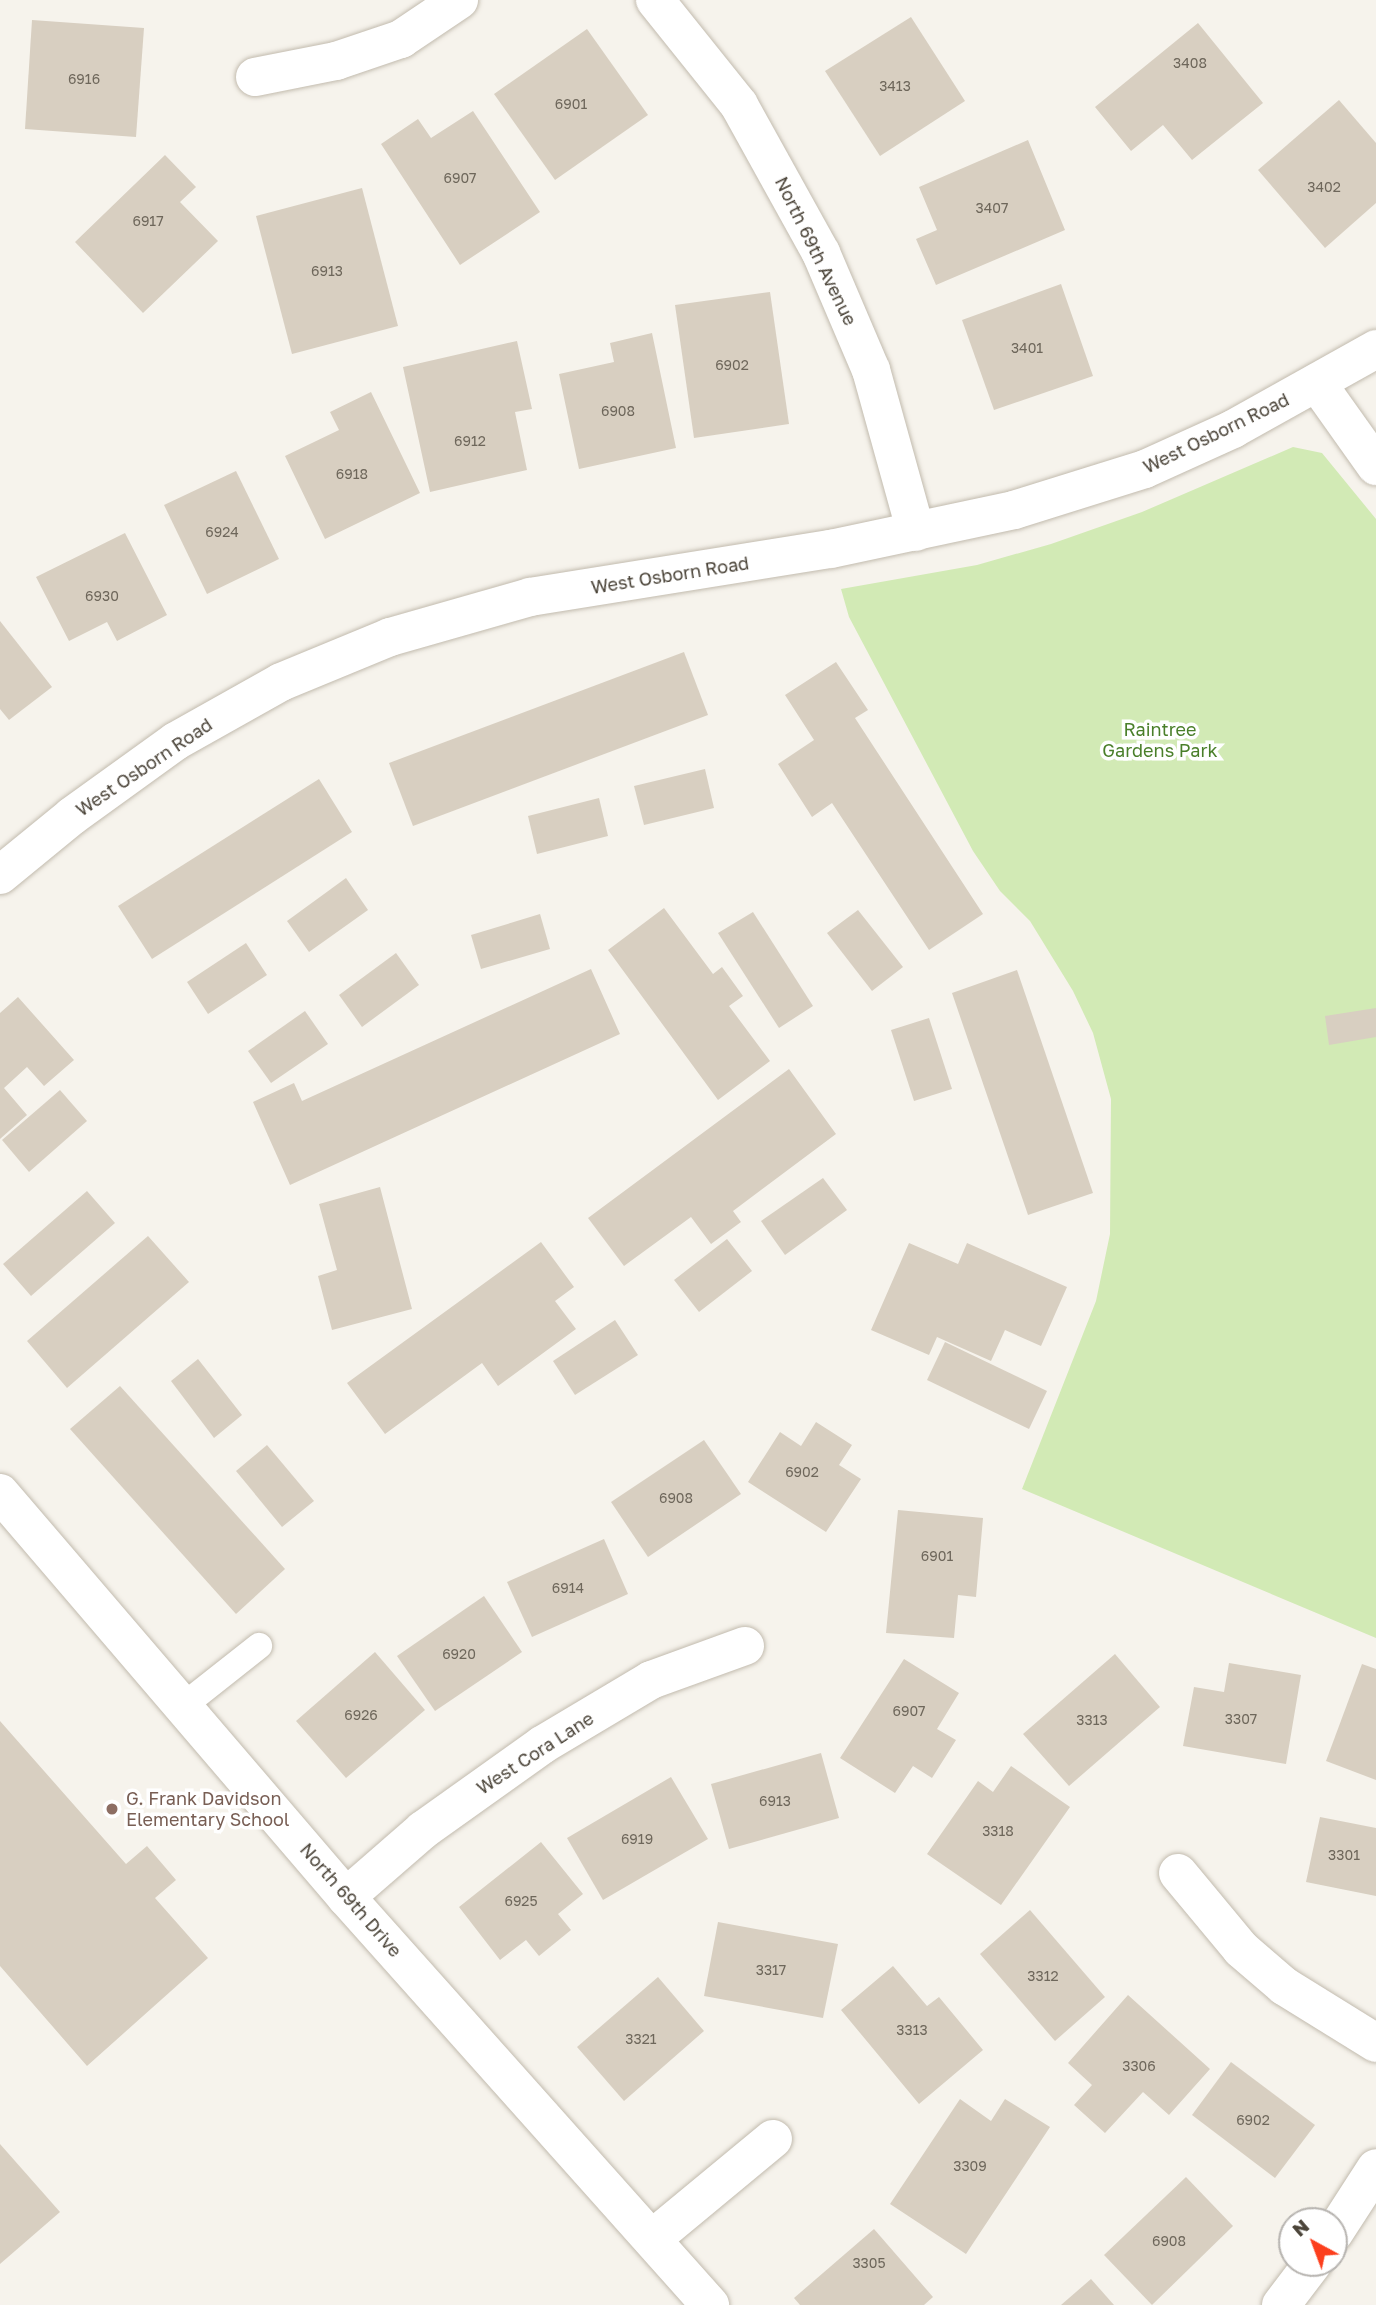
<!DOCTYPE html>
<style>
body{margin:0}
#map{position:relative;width:1376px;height:2305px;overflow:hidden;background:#f6f3ec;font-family:"Golos Text",sans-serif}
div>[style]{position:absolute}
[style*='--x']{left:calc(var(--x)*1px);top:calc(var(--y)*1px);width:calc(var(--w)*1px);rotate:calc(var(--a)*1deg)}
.green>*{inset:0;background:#d2eab5}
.building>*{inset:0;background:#d8cfc1}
.roads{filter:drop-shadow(0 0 2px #c2bbae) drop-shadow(0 0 2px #c2bbae)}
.service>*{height:26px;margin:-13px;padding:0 13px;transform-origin:13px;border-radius:13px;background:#fff}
.minor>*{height:38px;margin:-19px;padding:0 19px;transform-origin:19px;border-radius:19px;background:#fff}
.tertiary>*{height:38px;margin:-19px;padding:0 19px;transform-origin:19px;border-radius:19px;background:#fff}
.dots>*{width:19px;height:19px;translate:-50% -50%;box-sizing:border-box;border:4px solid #fff;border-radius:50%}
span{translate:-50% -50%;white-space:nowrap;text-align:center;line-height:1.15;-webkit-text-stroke:7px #fff;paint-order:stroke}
.number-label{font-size:14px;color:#6e675b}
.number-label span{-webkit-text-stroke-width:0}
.street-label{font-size:18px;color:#4b4439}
.park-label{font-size:18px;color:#4a7f2a}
.education-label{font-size:18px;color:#785e54}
.left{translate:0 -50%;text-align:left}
.north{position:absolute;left:1278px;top:2207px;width:70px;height:70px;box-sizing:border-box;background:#fff;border:2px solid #b7b4b0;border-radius:50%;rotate:319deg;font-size:19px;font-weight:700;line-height:28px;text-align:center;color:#4b4439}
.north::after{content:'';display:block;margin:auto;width:24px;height:32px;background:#fc3f1d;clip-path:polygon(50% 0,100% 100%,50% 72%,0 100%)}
</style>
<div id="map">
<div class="green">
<div style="clip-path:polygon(1293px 447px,1322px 453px,1376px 519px,1376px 1638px,1022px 1489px,1096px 1301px,1110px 1234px,1111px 1099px,1093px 1033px,1073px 991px,1030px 921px,1000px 891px,973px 851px,849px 617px,841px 589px,977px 565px,1051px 544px,1142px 512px)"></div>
</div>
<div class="building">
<div style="clip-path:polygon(911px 17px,965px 101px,880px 156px,825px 71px)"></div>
<div style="clip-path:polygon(32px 20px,144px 28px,136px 137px,25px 129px)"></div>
<div style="clip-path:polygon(1198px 23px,1263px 103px,1192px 160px,1163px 125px,1131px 151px,1095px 107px)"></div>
<div style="clip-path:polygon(587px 29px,648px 115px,555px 180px,494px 94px)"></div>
<div style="clip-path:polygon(1339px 100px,1376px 143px,1376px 203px,1325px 248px,1258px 170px)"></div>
<div style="clip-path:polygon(473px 111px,540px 212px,460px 265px,381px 144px,418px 119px,431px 138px)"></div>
<div style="clip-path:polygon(1028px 140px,1065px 230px,936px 285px,916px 239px,937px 230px,919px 187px)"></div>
<div style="clip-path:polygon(165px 155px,196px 187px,180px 202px,218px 241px,143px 313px,75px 242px)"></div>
<div style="clip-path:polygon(362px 188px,398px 326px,292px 354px,256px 216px)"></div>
<div style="clip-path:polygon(1061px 284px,1093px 376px,994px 410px,962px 320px)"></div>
<div style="clip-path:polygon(770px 292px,789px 424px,694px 438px,675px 305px)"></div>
<div style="clip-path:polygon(652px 333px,676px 448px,579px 469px,559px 374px,614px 362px,610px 343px)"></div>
<div style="clip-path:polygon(517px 341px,532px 409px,515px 412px,527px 470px,430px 492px,403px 367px)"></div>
<div style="clip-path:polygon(371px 392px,420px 493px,325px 539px,285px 456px,339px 430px,330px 412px)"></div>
<div style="clip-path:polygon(236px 471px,279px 559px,207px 594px,164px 505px)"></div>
<div style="clip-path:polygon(125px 533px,167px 615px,117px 641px,107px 622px,69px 641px,36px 577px)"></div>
<div style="clip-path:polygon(0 621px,52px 687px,9px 720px,0 709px)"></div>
<div style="clip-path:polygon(684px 652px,708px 715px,413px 826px,389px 763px)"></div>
<div style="clip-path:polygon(836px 662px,868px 710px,855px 718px,983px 914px,929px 950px,832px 803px,812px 817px,778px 764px,814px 740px,785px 695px)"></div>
<div style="clip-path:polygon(705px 769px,714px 808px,644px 825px,634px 786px)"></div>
<div style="clip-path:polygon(319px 779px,352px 832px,152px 959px,118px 906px)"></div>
<div style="clip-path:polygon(599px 798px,608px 836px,537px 854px,528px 816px)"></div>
<div style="clip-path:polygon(346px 878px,368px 910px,309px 952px,287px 921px)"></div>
<div style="clip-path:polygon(664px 908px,713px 974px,722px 967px,743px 996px,729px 1006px,770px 1061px,718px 1100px,608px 950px)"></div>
<div style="clip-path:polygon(858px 910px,903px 967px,872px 991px,827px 933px)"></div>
<div style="clip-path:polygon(753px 912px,813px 1006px,779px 1028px,718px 933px)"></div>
<div style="clip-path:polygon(540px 914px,550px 949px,481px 969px,471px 935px)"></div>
<div style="clip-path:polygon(246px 943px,267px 975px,208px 1014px,187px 982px)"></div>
<div style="clip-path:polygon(396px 953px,419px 985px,362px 1027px,339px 995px)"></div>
<div style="clip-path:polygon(591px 969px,620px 1034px,290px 1185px,253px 1102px,294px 1083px,302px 1101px)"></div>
<div style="clip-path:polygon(1017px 970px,1093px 1193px,1028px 1215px,952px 993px)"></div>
<div style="clip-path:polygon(18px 997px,74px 1060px,44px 1086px,27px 1067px,4px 1088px,27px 1115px,0 1139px,0 1013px)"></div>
<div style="clip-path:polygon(1376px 1008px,1376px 1037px,1329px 1045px,1325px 1016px)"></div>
<div style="clip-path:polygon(305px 1011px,328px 1044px,271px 1083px,248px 1051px)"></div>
<div style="clip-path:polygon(929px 1018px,952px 1089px,914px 1101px,891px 1030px)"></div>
<div style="clip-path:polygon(789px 1069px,836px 1134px,733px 1211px,741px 1222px,711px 1244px,691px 1217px,624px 1266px,588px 1218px)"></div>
<div style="clip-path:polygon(60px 1090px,87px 1121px,29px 1172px,2px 1140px)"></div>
<div style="clip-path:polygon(823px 1178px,847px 1210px,785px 1255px,761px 1221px)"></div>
<div style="clip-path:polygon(380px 1187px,412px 1309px,332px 1330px,318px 1276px,337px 1270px,319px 1204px)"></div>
<div style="clip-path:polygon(87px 1191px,115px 1223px,31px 1296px,3px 1264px)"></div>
<div style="clip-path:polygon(148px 1236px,189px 1282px,67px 1388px,27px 1341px)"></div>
<div style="clip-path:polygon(727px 1239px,752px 1271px,699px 1312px,674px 1280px)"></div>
<div style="clip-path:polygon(541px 1242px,574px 1287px,555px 1301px,576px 1329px,498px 1386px,482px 1363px,385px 1434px,347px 1383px)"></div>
<div style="clip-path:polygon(909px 1243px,958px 1264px,967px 1243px,1067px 1287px,1041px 1346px,1005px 1330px,991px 1361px,937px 1337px,929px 1355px,871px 1330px)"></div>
<div style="clip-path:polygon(615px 1320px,638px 1355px,575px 1395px,553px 1361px)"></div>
<div style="clip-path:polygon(945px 1342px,1047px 1391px,1029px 1429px,927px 1380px)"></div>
<div style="clip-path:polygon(198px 1359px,242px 1415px,214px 1438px,171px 1381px)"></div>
<div style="clip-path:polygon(120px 1386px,285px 1569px,236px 1614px,70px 1429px)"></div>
<div style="clip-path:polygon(816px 1422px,852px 1445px,839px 1465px,861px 1479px,826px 1532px,748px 1482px,780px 1432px,801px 1446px)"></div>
<div style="clip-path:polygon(704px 1440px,741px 1494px,648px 1557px,611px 1502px)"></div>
<div style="clip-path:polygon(267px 1445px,314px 1501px,282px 1527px,236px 1471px)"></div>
<div style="clip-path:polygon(898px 1510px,983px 1518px,976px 1597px,958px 1595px,954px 1638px,886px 1633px)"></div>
<div style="clip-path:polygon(604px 1539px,628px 1594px,532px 1637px,507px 1582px)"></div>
<div style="clip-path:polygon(484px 1596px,522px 1652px,435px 1711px,397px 1656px)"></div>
<div style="clip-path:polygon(375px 1652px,425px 1710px,346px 1778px,296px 1721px)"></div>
<div style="clip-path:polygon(1115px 1654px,1160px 1707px,1069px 1786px,1023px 1734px)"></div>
<div style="clip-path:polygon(904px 1659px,959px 1693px,937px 1729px,956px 1740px,932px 1778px,913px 1766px,895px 1793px,840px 1758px)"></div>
<div style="clip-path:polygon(1229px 1663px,1301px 1675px,1286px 1764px,1183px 1746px,1194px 1687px,1224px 1692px)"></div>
<div style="clip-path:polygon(1362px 1664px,1376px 1669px,1376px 1780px,1326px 1761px)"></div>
<div style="clip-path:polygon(0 1721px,126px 1864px,147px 1846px,176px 1880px,155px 1898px,208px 1958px,87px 2066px,0 1966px)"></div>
<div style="clip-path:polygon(821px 1753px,839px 1818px,729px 1849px,711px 1784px)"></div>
<div style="clip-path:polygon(1011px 1766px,1070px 1807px,1001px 1905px,927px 1854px,978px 1781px,993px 1792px)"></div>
<div style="clip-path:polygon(671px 1777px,708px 1839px,603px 1900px,567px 1838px)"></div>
<div style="clip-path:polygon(1320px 1817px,1376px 1828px,1376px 1896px,1306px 1882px)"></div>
<div style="clip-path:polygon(541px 1842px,583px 1894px,558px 1914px,571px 1930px,539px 1956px,526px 1940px,500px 1960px,459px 1907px)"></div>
<div style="clip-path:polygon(1030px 1910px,1105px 1997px,1055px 2041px,980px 1954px)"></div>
<div style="clip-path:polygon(718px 1922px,838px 1944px,823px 2018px,704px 1996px)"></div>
<div style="clip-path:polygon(893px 1966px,927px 2006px,939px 1997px,983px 2050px,919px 2104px,841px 2010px)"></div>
<div style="clip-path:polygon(658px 1977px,704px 2031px,624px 2101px,577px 2047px)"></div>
<div style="clip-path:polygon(1128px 1995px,1210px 2069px,1169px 2115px,1143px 2092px,1105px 2133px,1074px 2105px,1092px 2085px,1068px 2063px)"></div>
<div style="clip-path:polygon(1231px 2062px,1315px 2125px,1275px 2178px,1192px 2115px)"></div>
<div style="clip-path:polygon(960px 2099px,991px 2121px,1005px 2099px,1050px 2127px,966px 2254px,890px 2204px)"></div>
<div style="clip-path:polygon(0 2144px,60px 2212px,0 2264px)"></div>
<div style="clip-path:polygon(1186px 2177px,1233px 2226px,1152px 2305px,1104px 2255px)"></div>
<div style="clip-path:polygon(874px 2229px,933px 2297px,924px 2305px,800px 2305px,794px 2298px)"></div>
<div style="clip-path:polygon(1091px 2279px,1114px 2305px,1061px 2305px)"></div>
</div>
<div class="roads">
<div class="service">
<div style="--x:183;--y:1706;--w:97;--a:-38.3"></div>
</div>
<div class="minor">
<div style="--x:655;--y:0;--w:134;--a:51.3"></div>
<div style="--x:739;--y:105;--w:169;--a:61"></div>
<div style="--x:821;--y:253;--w:127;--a:66.9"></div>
<div style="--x:871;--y:370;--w:168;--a:74.5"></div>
<div style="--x:255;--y:77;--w:83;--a:-11.2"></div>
<div style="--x:336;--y:61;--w:69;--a:-18.7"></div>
<div style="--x:401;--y:39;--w:70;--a:-33.9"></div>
<div style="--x:1317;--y:383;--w:102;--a:54.6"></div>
<div style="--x:0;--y:1493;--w:532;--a:49.42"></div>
<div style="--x:346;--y:1897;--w:547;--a:48.26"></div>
<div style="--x:1178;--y:1873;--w:99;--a:50.3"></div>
<div style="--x:1241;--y:1949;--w:57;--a:40.7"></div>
<div style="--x:1284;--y:1986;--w:108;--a:31.8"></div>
<div style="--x:346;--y:1897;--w:102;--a:-41"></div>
<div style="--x:423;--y:1830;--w:146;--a:-35.5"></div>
<div style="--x:542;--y:1745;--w:127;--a:-30.8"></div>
<div style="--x:651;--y:1680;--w:100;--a:-19.9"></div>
<div style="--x:1334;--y:2233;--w:77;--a:-57.1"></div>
<div style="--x:652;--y:2239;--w:157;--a:-39.6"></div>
<div style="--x:1281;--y:2305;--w:53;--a:-52.7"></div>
</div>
<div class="tertiary">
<div style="--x:0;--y:875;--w:93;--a:-39.3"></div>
<div style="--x:72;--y:816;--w:128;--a:-35.8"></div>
<div style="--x:176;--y:741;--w:120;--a:-29.3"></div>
<div style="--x:281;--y:682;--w:118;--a:-22.4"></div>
<div style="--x:390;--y:637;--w:146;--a:-15.9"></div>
<div style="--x:530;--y:597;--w:305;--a:-9.1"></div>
<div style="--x:831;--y:549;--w:187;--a:-12"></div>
<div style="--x:1014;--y:510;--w:137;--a:-17.4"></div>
<div style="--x:1145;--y:469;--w:97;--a:-24.4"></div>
<div style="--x:1233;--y:429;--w:164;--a:-29.2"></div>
</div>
</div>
<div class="dots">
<div style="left:112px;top:1809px;background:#8d6e63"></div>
</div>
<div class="number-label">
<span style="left:1190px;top:63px">3408</span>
<span style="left:84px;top:79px">6916</span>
<span style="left:895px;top:86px">3413</span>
<span style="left:571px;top:104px">6901</span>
<span style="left:460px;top:178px">6907</span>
<span style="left:1324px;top:187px">3402</span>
<span style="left:992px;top:208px">3407</span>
<span style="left:148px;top:221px">6917</span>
<span style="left:327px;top:271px">6913</span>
<span style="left:1027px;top:348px">3401</span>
<span style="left:732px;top:365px">6902</span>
<span style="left:618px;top:411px">6908</span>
<span style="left:470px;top:441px">6912</span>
<span style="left:352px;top:474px">6918</span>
<span style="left:222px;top:532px">6924</span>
<span style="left:102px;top:596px">6930</span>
<span style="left:802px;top:1472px">6902</span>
<span style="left:676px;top:1498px">6908</span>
<span style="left:937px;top:1556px">6901</span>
<span style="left:568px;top:1588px">6914</span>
<span style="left:459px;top:1654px">6920</span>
<span style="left:909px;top:1711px">6907</span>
<span style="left:361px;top:1715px">6926</span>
<span style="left:1241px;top:1719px">3307</span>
<span style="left:1092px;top:1720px">3313</span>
<span style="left:775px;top:1801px">6913</span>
<span style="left:998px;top:1831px">3318</span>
<span style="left:637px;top:1839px">6919</span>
<span style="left:1344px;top:1855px">3301</span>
<span style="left:521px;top:1901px">6925</span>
<span style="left:771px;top:1970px">3317</span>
<span style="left:1043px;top:1976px">3312</span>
<span style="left:912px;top:2030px">3313</span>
<span style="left:641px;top:2039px">3321</span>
<span style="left:1139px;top:2066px">3306</span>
<span style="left:1253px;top:2120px">6902</span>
<span style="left:970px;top:2166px">3309</span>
<span style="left:1169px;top:2241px">6908</span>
<span style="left:869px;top:2263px">3305</span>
</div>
<div class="street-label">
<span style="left:816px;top:251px;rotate:64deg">North 69th Avenue</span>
<span style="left:1216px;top:433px;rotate:-26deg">West Osborn Road</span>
<span style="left:670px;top:575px;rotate:-9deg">West Osborn Road</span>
<span style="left:144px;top:767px;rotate:-34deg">West Osborn Road</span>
<span style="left:535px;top:1753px;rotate:-33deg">West Cora Lane</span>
<span style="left:351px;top:1900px;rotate:49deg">North 69th Drive</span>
</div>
<div class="park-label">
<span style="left:1160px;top:740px">Raintree<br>Gardens Park</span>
</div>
<div class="education-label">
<span class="left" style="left:126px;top:1809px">G. Frank Davidson<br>Elementary School</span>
</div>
<div class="north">N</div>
</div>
